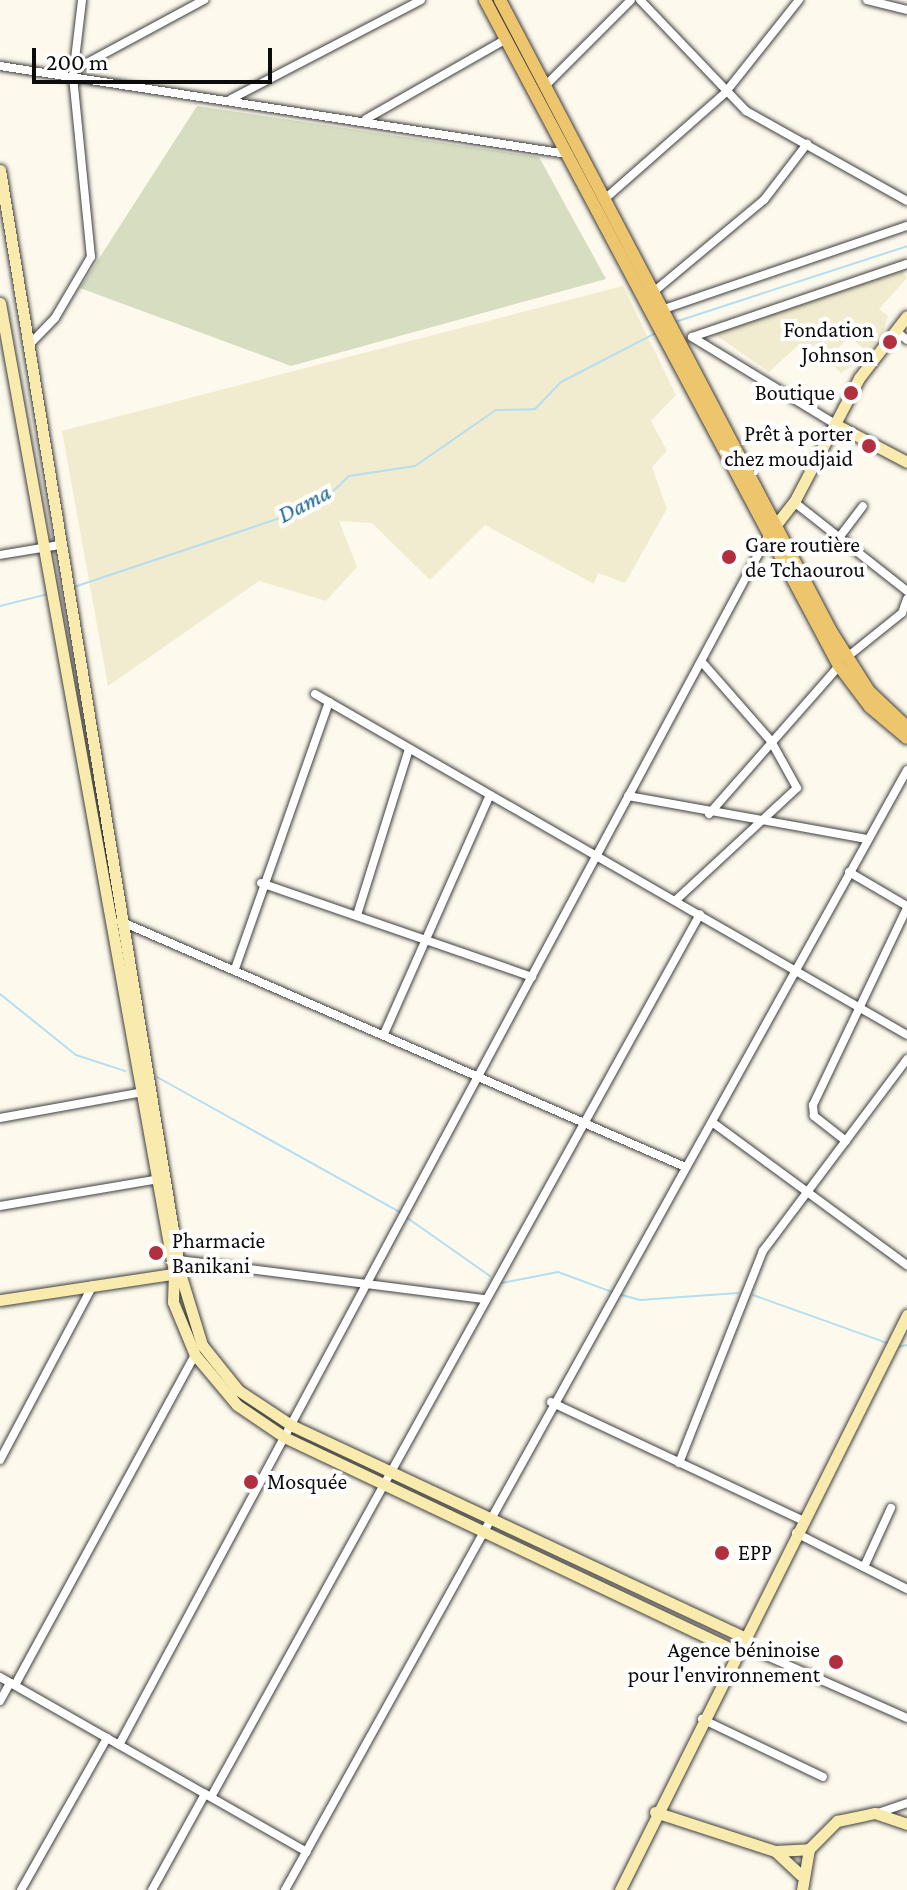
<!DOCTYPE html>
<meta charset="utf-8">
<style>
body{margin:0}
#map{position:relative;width:907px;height:1890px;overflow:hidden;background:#fdf9ec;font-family:"Crimson Pro",serif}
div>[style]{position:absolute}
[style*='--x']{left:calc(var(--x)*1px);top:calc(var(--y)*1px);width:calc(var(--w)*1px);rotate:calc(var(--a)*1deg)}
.farmland>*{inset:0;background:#f1eccf}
.cemetery>*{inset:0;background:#d6ddc0}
.stream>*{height:2px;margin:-1px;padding:0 1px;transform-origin:1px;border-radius:1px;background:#b5def1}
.roads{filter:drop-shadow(0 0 2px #3f3f3f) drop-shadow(0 0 2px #3f3f3f)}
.street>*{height:8px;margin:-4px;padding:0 4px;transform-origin:4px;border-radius:4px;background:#fff}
.secondary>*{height:11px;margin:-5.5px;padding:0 5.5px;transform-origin:5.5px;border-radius:5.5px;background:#f8ebad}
.primary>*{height:12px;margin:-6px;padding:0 6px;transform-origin:6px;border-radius:6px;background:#edc56d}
.dots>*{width:22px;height:22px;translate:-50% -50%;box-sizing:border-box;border:4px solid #fff;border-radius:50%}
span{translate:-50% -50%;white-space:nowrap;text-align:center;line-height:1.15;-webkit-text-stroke:8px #fff;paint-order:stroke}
.poi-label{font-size:22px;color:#0c0c0c}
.right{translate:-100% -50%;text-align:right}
.left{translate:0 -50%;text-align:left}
.water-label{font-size:24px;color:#206893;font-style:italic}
.scale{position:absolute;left:32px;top:48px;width:240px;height:36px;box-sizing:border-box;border:4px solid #0c0c0c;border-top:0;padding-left:10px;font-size:24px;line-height:28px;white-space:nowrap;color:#0c0c0c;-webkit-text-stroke:6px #fff;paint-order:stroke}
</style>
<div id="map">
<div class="farmland">
<div style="clip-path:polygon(901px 268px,907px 278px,879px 309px,888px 316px,883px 333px,867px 352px,850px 337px,837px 349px,853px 365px,841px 373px,811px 344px,803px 352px,797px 346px,769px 372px,713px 333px)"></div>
<div style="clip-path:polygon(623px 286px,676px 395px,651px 421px,667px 451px,652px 467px,667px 509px,625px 583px,598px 573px,594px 584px,485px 525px,430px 580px,372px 523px,339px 521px,357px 567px,326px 601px,259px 581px,108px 686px,62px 431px)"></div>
</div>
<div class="cemetery">
<div style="clip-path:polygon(197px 106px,539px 157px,606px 279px,291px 366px,80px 288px)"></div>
</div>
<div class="stream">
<div style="--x:675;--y:322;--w:244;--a:-18.1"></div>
<div style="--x:74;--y:587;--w:227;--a:-18.5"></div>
<div style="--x:289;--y:515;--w:42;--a:-25.3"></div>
<div style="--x:327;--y:497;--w:30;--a:-44"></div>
<div style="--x:349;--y:476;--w:67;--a:-8.6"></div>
<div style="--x:415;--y:466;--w:98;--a:-34.7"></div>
<div style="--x:496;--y:410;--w:39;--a:-1"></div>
<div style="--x:535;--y:409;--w:37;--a:-46"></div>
<div style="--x:561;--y:382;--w:107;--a:-27.3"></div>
<div style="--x:0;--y:606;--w:49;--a:-14"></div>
<div style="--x:0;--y:994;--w:97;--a:38.8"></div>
<div style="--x:76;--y:1055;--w:52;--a:18.1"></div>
<div style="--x:157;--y:1077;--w:279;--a:29.1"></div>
<div style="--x:406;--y:1217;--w:103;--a:35.1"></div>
<div style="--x:502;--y:1283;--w:57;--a:-11.1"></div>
<div style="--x:558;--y:1272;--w:58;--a:20.3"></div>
<div style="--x:618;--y:1294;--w:23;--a:15"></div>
<div style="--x:640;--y:1300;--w:98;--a:-4.1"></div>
<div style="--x:753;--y:1295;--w:142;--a:19.7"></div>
<div style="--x:897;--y:1347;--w:10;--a:-11"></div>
</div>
<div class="roads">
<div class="street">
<div style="--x:640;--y:0;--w:153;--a:46.3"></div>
<div style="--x:746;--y:111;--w:184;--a:29.2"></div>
<div style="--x:867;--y:0;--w:41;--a:14"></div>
<div style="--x:0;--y:66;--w:574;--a:8.82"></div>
<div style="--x:74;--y:70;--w:148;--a:-28.3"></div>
<div style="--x:546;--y:85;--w:120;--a:-45"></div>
<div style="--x:231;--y:99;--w:214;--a:-27.5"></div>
<div style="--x:366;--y:119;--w:161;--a:-29.7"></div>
<div style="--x:607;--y:197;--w:157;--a:-41.4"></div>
<div style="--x:725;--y:93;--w:119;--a:-51.5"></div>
<div style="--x:657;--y:289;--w:139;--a:-39.8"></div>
<div style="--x:764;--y:200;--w:71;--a:-52.5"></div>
<div style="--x:667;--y:308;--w:254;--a:-18.9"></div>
<div style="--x:896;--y:331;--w:14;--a:39"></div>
<div style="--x:692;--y:337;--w:227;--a:-18.8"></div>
<div style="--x:692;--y:337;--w:167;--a:31.3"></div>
<div style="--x:29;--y:345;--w:37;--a:-46"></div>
<div style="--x:55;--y:318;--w:71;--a:-59.5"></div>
<div style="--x:91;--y:257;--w:182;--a:-95.7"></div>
<div style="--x:73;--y:76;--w:77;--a:-83.2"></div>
<div style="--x:794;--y:502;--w:144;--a:38.2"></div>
<div style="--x:838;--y:539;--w:41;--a:-52.9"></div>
<div style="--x:0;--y:555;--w:61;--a:-9.5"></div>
<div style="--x:846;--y:658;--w:72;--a:-38.8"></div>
<div style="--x:902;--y:613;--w:15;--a:-70"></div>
<div style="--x:315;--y:694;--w:683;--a:29.94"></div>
<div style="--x:628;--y:796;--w:244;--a:10.2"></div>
<div style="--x:709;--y:814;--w:197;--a:-48.7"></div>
<div style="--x:849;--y:872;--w:67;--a:30.4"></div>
<div style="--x:261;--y:883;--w:287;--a:19.1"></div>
<div style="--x:676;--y:900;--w:165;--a:-42.8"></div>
<div style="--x:797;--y:788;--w:54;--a:-119"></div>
<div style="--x:771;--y:741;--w:106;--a:-131.2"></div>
<div style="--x:357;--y:915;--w:174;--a:-72.6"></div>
<div style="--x:120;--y:921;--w:614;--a:23.52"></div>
<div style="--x:236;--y:966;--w:280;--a:-70.6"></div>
<div style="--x:384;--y:1034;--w:261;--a:-66.1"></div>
<div style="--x:0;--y:1118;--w:145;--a:-10.3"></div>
<div style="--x:712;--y:1122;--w:242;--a:36.3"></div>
<div style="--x:846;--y:1141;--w:41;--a:-142"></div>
<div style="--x:814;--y:1116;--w:11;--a:-95"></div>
<div style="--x:813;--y:1105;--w:218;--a:-64.5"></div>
<div style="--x:0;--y:1206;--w:155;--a:-9.6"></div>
<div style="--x:179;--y:1260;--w:307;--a:7.3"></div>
<div style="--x:551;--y:1402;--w:277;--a:25.2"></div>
<div style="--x:0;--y:1460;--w:198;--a:-62"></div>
<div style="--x:679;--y:1463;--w:228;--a:-68.4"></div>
<div style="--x:763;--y:1251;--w:240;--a:-53.1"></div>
<div style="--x:796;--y:1533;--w:124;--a:26.8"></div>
<div style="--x:864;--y:1567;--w:65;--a:-65.4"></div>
<div style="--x:740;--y:1644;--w:183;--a:23.9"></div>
<div style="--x:0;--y:1677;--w:353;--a:29.7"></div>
<div style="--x:15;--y:1685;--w:376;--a:-61.4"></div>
<div style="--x:0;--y:1701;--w:21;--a:-61"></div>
<div style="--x:702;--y:1719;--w:134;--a:25.6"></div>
<div style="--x:119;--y:1745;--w:1372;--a:-61.77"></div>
<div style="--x:211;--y:1797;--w:1009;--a:-61.02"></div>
<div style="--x:878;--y:1813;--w:31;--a:-19"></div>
<div style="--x:21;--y:1890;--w:175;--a:-60.5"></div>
<div style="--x:152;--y:1890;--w:110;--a:-61.1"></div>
<div style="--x:285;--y:1890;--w:1281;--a:-60.95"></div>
</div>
<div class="secondary">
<div style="--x:0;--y:170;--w:1118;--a:80.73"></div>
<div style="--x:180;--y:1273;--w:75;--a:73"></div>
<div style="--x:202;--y:1345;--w:58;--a:51.3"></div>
<div style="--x:238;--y:1390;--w:64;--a:33.4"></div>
<div style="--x:291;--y:1425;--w:499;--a:25.1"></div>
<div style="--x:0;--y:303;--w:984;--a:79.82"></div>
<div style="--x:174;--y:1272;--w:30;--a:92"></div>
<div style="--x:173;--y:1302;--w:57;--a:67.5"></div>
<div style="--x:195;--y:1355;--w:65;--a:50"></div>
<div style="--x:237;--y:1405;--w:57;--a:34.2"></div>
<div style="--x:284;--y:1437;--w:500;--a:25.34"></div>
<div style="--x:835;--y:424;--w:81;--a:27.8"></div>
<div style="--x:771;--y:531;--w:37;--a:-52"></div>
<div style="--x:794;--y:502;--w:140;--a:-62.3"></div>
<div style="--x:859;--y:378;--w:78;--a:-52.3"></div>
<div style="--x:0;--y:1300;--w:181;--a:-8.6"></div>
<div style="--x:655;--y:1812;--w:126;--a:18"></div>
<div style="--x:775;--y:1851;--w:34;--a:-3"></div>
<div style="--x:775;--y:1851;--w:35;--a:43"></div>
<div style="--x:620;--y:1890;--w:643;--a:-63.47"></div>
<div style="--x:802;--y:1890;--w:42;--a:-80.3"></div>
<div style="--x:809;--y:1849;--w:40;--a:-45"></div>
<div style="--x:837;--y:1821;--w:39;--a:-12"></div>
<div style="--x:875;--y:1813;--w:34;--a:19"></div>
</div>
<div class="primary">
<div style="--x:485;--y:0;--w:754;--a:62.01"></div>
<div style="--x:839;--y:666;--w:51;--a:52.9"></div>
<div style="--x:870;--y:707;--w:48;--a:40"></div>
<div style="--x:500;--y:0;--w:713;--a:62.32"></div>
<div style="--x:831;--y:631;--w:71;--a:57.7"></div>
<div style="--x:869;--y:691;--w:52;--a:43.5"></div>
</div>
</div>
<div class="dots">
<div style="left:890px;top:342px;background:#b0303f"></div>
<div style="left:851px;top:393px;background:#b0303f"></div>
<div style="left:869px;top:446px;background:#b0303f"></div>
<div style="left:729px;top:557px;background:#b0303f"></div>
<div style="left:156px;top:1253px;background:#b0303f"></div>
<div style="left:251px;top:1482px;background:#b0303f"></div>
<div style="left:722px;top:1553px;background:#b0303f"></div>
<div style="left:836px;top:1662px;background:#b0303f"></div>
</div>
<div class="poi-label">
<span class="right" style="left:874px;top:342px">Fondation<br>Johnson</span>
<span class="right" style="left:835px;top:393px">Boutique</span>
<span class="right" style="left:853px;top:446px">Prêt à porter<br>chez moudjaid</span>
<span class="left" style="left:745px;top:557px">Gare routière<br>de Tchaourou</span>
<span class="left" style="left:172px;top:1253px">Pharmacie<br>Banikani</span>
<span class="left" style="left:267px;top:1482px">Mosquée</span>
<span class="left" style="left:738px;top:1553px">EPP</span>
<span class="right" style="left:820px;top:1662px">Agence béninoise<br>pour l'environnement</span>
</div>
<div class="water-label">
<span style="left:304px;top:503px;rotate:-28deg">Dama</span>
</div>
<div class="scale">200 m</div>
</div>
